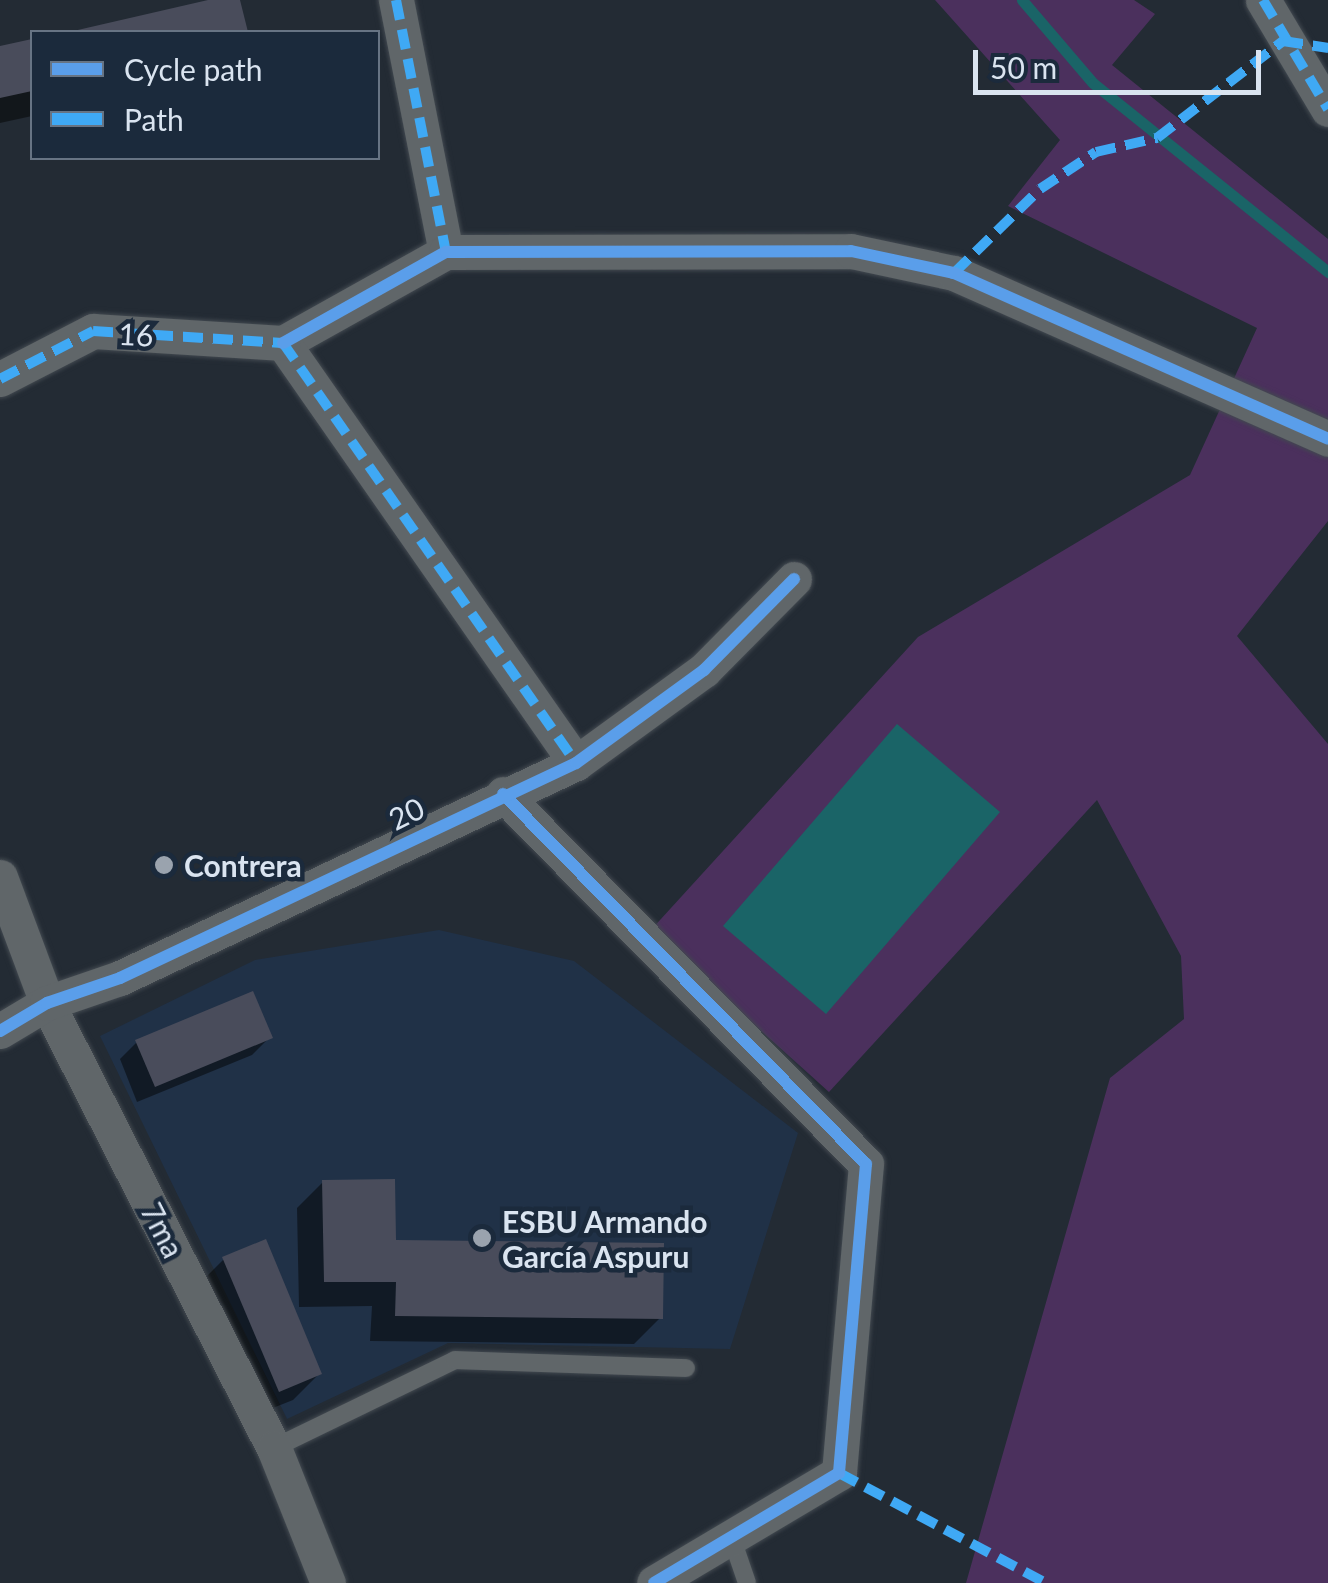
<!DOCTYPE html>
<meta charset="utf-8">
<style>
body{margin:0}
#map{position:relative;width:1328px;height:1583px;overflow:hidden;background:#232b34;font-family:Lato,sans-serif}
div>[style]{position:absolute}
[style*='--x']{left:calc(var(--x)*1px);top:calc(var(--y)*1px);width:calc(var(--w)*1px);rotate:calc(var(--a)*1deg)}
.built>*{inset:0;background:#203147}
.green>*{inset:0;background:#4b305d}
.water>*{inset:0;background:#1a6467}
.shadow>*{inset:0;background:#0007}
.stream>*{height:11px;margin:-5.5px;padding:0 5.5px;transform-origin:5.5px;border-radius:5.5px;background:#1a6467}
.building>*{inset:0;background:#494c5b}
.roads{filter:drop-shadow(0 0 2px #424950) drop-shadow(0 0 2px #424950)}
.lane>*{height:18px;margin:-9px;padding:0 9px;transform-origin:9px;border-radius:9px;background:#606669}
.street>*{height:35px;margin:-17.5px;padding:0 17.5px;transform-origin:17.5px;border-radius:17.5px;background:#606669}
.quiet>*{height:10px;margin-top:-5px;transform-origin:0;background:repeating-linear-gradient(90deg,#3fa9f5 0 20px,transparent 0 30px)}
.cycleway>*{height:12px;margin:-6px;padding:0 6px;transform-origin:6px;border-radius:6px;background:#5a9eea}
.dots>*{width:28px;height:28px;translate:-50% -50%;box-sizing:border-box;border:5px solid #1b2a3c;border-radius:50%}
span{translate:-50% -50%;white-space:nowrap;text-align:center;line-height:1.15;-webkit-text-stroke:9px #1b2a3c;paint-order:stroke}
.street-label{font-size:30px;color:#dae4f0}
.poi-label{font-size:30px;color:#dae4f0;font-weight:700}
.left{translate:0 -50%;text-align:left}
.legend{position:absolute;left:30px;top:30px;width:350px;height:130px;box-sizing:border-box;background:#1b2a3c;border:2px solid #677484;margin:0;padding:12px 18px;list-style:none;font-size:30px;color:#dae4f0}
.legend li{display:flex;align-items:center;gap:20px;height:50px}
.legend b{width:50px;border:2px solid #677484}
.scale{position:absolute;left:973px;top:50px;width:288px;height:45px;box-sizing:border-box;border:5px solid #dae4f0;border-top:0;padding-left:12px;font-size:30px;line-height:35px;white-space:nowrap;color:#dae4f0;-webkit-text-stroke:8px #1b2a3c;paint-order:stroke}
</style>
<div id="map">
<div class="built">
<div style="clip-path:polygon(439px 930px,574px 961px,798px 1133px,730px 1349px,448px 1343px,287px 1419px,100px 1036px,255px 960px)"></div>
</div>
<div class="green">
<div style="clip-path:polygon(935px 0,1134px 0,1155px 14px,1112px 65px,1328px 239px,1328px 521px,1237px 636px,1328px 744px,1328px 1583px,966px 1583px,1110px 1078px,1184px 1019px,1181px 956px,1097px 800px,829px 1092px,650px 931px,918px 637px,1190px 475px,1257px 328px,1008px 206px,1060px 140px)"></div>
</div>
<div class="water">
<div style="clip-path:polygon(897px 724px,1000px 812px,826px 1014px,723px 926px)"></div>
</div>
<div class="shadow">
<div style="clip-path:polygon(220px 0,238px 0,245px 32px,73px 32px)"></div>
<div style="clip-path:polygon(32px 41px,32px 116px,0 123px,0 49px)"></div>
<div style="clip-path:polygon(270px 1037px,252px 1055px,137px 1102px,120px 1059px,137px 1042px)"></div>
<div style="clip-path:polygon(323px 1182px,393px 1242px,660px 1318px,634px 1344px,370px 1341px,372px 1306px,299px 1307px,297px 1208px)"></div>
<div style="clip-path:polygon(224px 1259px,319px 1374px,293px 1400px,253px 1416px,198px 1285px)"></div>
</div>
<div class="stream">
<div style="--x:1022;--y:0;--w:109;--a:49.5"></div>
<div style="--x:1093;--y:83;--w:302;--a:38.8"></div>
</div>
<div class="building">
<div style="clip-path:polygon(208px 0,240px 0,248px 32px,69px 32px)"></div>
<div style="clip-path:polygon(32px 39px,32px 91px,0 98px,0 46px)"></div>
<div style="clip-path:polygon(253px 991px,273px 1038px,155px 1087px,135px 1040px)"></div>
<div style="clip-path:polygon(395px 1179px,396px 1240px,664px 1243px,663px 1319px,395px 1316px,396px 1282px,324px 1282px,322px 1180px)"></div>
<div style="clip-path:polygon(266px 1239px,322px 1374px,279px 1392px,222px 1257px)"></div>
</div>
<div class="roads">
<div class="lane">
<div style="--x:274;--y:1448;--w:201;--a:-25.9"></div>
<div style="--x:455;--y:1360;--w:231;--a:2"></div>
<div style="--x:733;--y:1542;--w:43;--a:71.1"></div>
</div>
<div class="street">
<div style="--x:396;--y:0;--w:257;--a:78.8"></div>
<div style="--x:1263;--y:0;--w:127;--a:59.2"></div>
<div style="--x:283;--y:343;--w:187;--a:-29.2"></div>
<div style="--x:446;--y:252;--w:405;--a:-0.1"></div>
<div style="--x:851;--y:251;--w:105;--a:12.1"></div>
<div style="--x:954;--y:273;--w:409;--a:23.9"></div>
<div style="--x:283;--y:343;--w:512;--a:55.1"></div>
<div style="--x:0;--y:379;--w:105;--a:-27.3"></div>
<div style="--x:93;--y:331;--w:190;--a:3.6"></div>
<div style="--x:503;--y:794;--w:518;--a:45.55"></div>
<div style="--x:866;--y:1164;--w:310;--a:95"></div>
<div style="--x:839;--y:1473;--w:215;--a:149.3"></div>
<div style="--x:0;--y:877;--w:134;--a:69.5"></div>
<div style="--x:47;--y:1003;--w:500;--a:63"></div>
<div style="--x:274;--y:1448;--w:145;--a:68.2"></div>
<div style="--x:0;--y:1031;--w:55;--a:-30.8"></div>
<div style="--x:47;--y:1003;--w:77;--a:-18.9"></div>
<div style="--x:120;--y:978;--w:504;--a:-25.24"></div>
<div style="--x:576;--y:763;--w:158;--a:-36"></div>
<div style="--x:704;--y:670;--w:128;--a:-45.3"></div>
</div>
</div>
<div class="quiet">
<div style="--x:396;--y:0;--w:257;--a:78.8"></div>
<div style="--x:1263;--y:0;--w:127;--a:59.2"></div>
<div style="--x:954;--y:273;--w:120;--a:-44.3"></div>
<div style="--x:1040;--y:189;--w:67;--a:-33.5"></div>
<div style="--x:1096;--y:152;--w:63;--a:-12.9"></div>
<div style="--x:1157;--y:138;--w:159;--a:-37.6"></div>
<div style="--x:1283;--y:41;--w:46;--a:8.8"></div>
<div style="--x:283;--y:343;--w:512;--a:55.1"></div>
<div style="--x:0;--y:379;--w:105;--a:-27.3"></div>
<div style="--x:93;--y:331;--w:190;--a:3.6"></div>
<div style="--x:839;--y:1473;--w:234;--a:28"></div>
</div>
<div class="cycleway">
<div style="--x:283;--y:343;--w:187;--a:-29.2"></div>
<div style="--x:446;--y:252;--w:405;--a:-0.1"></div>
<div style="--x:851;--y:251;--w:105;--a:12.1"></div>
<div style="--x:954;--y:273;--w:409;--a:23.9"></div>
<div style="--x:503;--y:794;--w:518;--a:45.55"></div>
<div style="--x:866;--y:1164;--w:310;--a:95"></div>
<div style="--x:839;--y:1473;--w:215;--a:149.3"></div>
<div style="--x:0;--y:1031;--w:55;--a:-30.8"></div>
<div style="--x:47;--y:1003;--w:77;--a:-18.9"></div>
<div style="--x:120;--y:978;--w:504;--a:-25.24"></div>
<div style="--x:576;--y:763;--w:158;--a:-36"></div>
<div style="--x:704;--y:670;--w:128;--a:-45.3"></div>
</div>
<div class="dots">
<div style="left:164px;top:865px;background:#9aa3ae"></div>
<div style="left:482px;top:1238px;background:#9aa3ae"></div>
</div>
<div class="street-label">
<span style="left:136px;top:334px;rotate:3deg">16</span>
<span style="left:406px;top:813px;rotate:-26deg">20</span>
<span style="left:163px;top:1230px;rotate:63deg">7ma</span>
</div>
<div class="poi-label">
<span class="left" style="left:184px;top:865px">Contrera</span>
<span class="left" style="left:502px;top:1238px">ESBU Armando<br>García Aspuru</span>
</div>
<ul class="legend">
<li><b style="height:12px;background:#5a9eea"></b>Cycle path</li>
<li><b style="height:12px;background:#3fa9f5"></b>Path</li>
</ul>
<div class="scale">50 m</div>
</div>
